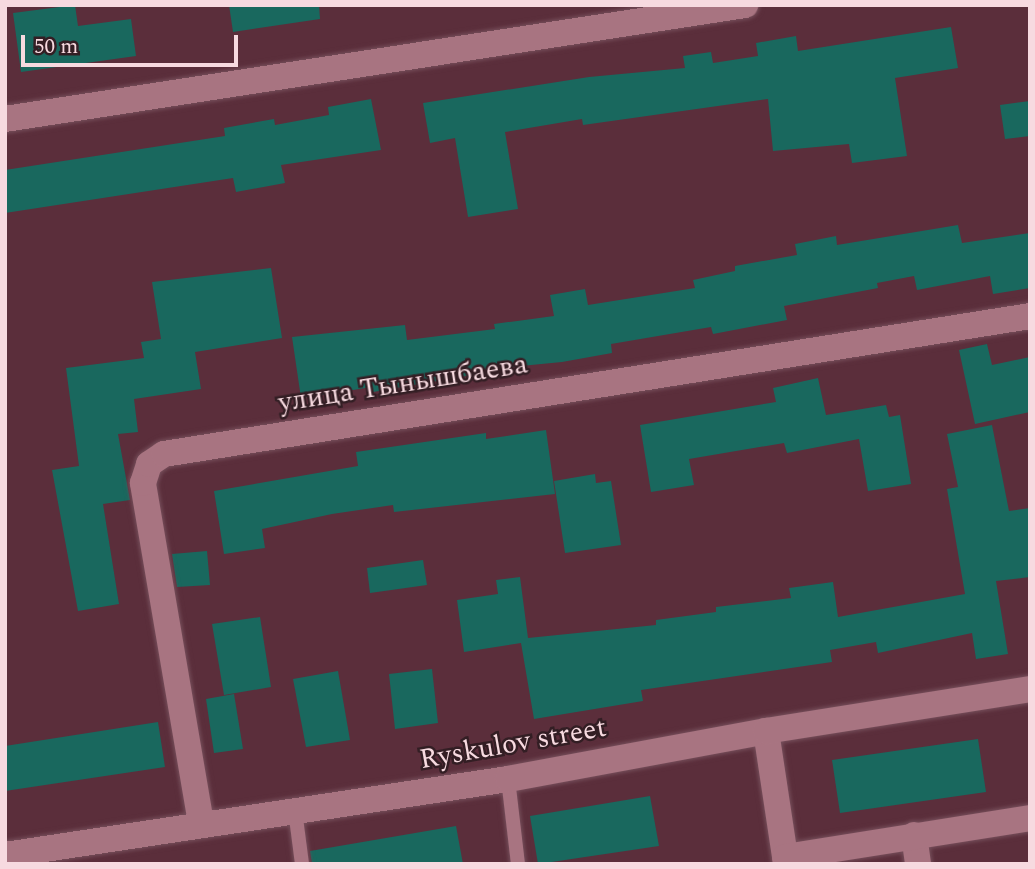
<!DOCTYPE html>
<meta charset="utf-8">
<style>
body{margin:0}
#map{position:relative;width:1035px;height:869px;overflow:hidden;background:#5b2e3b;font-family:Spectral,serif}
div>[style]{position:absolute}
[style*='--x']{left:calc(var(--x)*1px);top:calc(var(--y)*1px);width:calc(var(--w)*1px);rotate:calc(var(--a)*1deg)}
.building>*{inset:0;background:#19685e}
.roads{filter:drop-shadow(0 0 2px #764f5b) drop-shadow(0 0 2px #764f5b)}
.service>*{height:14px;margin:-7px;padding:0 7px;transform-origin:7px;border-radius:7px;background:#a87481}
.minor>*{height:26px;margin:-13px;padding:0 13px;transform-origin:13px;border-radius:13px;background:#a87481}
span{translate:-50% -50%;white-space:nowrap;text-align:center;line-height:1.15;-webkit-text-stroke:5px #331e24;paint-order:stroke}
.street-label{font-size:28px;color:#f7dae0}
.frame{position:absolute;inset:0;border:7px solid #f7dae0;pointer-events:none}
.scale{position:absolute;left:21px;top:35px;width:217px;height:32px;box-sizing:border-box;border:4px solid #f7dae0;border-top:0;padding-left:9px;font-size:21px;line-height:24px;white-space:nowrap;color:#f7dae0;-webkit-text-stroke:5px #331e24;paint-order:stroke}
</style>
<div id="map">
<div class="building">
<div style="clip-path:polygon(75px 5px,78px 26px,131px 19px,136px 56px,21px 72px,13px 13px)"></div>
<div style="clip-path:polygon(229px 5px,319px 5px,320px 19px,233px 32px)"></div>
<div style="clip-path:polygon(951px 27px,958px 68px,895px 78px,907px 156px,852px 163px,849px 144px,773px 151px,768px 99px,583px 125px,582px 119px,505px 132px,518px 209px,468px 217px,455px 138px,430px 143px,423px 103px,589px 77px,685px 68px,683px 56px,711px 52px,713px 63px,758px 56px,756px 43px,796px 36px,798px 51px)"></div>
<div style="clip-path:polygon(371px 99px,381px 150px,281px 165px,285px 183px,236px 192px,233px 178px,5px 213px,5px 170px,225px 136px,224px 128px,274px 119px,275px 125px,329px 115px,328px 107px)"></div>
<div style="clip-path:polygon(1030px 101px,1030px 136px,1005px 139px,1000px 105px)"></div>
<div style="clip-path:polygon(958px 225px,962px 243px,1030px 233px,1030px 288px,993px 294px,990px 276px,917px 290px,914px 276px,877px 283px,878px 288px,784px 306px,787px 320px,713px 334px,711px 327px,611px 344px,612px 353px,562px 362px,478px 370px,478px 374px,373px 392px,372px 387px,301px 398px,292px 337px,405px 325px,407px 340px,495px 329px,494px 324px,554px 316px,550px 295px,585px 289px,588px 305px,695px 288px,693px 280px,735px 271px,735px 266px,797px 255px,795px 244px,836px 236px,837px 245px)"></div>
<div style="clip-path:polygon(271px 268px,282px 338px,195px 352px,201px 389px,134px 399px,138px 432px,118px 434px,130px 500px,103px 504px,119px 604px,78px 611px,52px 470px,79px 466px,66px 368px,144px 358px,141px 342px,161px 339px,152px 282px)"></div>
<div style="clip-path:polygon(987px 344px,992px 365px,1030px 357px,1030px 412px,975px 424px,959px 350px)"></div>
<div style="clip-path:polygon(818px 378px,826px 415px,886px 405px,889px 417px,900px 415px,911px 484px,868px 491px,859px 439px,787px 453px,784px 443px,689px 459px,694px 485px,651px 492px,640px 425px,776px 402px,773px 388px)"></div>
<div style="clip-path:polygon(992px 425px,1009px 511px,1030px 508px,1030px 577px,996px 581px,1008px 654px,976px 659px,972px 633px,878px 653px,876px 642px,830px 650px,832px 662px,641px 690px,643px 701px,534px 719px,521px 643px,464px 652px,457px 600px,498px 594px,496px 580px,520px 577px,528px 638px,656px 625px,656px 620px,716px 612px,716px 607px,791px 598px,789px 588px,833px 582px,838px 617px,965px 594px,947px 489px,958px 487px,947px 434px)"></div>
<div style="clip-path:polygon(546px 430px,555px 494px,394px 512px,393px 505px,332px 514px,262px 529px,265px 548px,224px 554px,214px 491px,358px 466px,356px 452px,486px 433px,486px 439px)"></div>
<div style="clip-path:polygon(595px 474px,596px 483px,611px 481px,621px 545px,565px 553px,554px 481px)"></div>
<div style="clip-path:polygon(207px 551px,210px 585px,177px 587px,172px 554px)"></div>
<div style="clip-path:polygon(423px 560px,427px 585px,370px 593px,367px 568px)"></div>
<div style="clip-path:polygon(260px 617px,271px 687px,224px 695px,212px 624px)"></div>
<div style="clip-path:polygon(432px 669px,438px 723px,395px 729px,389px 674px)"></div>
<div style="clip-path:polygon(338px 671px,350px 740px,306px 747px,293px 679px)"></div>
<div style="clip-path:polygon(234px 694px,243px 749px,214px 753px,206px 699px)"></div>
<div style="clip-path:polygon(158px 722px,165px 767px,5px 791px,5px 746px)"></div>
<div style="clip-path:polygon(978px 739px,986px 792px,840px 813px,832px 760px)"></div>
<div style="clip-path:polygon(650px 796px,659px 846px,538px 864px,530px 816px)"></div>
<div style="clip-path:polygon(456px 826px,463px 864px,312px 864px,310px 851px)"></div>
</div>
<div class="roads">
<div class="service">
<div style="--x:508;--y:779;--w:86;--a:83.3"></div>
<div style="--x:295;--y:810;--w:54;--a:82.6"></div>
</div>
<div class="minor">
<div style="--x:5;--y:119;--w:749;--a:-8.76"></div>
<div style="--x:766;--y:731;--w:134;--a:81.4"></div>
<div style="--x:201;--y:823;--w:345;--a:-99.7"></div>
<div style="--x:143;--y:483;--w:20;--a:-72"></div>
<div style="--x:149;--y:464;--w:18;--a:-34"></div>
<div style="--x:164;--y:454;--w:877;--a:-9.05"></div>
<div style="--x:914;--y:835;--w:29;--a:82"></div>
<div style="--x:5;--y:855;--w:509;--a:-8.59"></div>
<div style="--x:508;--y:779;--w:262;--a:-10.5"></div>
<div style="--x:766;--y:731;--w:267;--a:-9"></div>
<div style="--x:785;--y:857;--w:248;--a:-9"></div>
</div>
</div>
<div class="street-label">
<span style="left:403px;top:384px;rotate:-9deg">улица Тынышбаева</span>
<span style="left:513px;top:744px;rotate:-10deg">Ryskulov street</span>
</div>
<div class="frame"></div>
<div class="scale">50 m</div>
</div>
